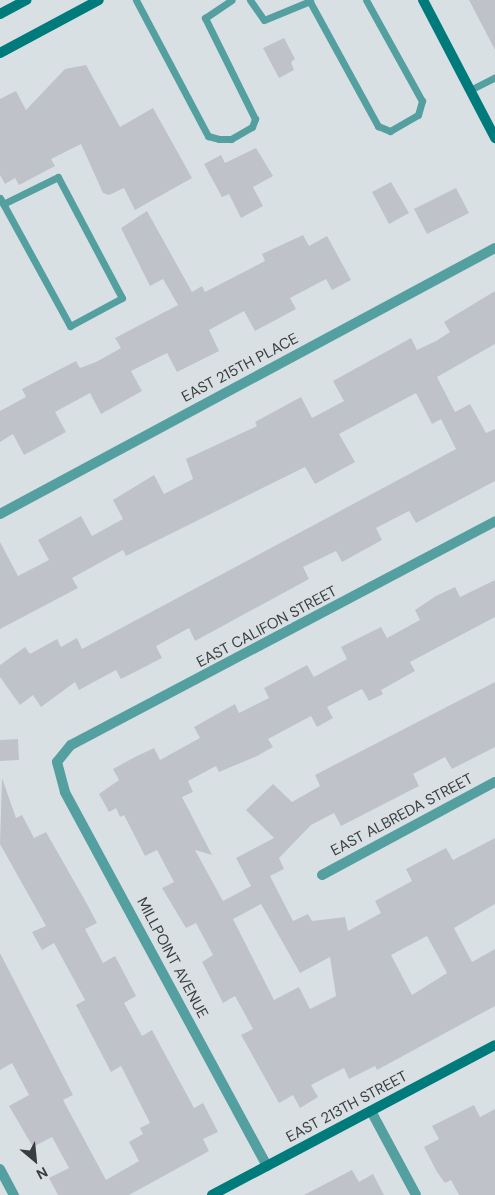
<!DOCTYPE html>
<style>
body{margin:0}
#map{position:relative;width:495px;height:1195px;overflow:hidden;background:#d9e0e3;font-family:"DM Sans",sans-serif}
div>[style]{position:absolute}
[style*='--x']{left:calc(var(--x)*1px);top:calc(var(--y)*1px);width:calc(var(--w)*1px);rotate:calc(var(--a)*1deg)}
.building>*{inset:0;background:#bfc3c9}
.lane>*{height:7px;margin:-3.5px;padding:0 3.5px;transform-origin:3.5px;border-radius:3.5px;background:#549f9f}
.street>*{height:10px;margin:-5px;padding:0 5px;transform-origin:5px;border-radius:5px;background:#549f9f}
.secondary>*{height:10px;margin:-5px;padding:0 5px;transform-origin:5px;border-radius:5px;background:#007b7b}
span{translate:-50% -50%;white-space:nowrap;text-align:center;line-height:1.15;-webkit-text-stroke:4px #d9e0e3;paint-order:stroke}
.street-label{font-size:15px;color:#3a3d3e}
.north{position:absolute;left:10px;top:1135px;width:50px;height:50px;-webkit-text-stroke:4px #d9e0e3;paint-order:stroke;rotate:152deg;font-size:14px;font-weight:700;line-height:20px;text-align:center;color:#3a3d3e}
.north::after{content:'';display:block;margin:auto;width:18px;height:22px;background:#3a3d3e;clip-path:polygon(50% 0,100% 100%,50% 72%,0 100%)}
</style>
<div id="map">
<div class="building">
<div style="clip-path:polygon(469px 0,495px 0,495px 50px)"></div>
<div style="clip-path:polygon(284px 38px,295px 59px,291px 62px,294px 70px,279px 78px,263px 48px)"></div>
<div style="clip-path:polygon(86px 65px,120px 127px,153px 108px,192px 178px,135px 210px,124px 188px,109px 195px,103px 193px,81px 144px,51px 159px,55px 166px,19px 185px,15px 178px,5px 184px,0 175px,0 99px,16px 91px,26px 110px,65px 69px)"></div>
<div style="clip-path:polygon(256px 148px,273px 176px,253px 187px,263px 206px,241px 218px,229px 194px,222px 197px,204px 164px,221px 155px,225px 163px)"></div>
<div style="clip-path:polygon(391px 182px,409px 213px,389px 224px,372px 192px)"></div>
<div style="clip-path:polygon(456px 188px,469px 213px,427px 234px,414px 209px)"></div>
<div style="clip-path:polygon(147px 211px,192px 292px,202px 286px,205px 292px,265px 261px,262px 254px,303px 235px,309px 246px,327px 236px,351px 280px,332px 290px,326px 279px,290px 298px,296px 309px,255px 331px,244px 311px,209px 330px,219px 351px,177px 372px,167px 353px,131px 371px,142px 391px,101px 414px,90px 393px,55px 412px,66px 432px,24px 455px,13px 434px,0 442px,0 411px,26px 397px,22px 389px,76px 361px,80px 368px,96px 362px,121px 348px,115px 338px,178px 305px,163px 279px,150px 286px,121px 228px)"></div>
<div style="clip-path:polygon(495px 291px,495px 344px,437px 377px,455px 412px,470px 404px,486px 433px,495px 429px,495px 481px,416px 523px,409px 511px,376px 528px,382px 540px,342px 562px,336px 551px,303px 567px,309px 579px,195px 641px,189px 628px,156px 646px,162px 658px,121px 679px,116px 670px,79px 690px,75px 682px,41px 707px,33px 695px,20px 705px,0 677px,0 665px,25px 647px,30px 654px,57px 639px,61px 647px,77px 638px,82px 649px,456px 449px,441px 419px,432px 424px,416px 393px,339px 434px,355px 462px,315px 484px,305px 467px,126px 556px,123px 550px,72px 578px,78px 588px,0 629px,0 542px,18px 576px,49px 560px,38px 540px,81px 516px,92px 536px,123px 519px,113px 500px,154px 475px,164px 494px,193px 479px,186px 459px,257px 426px,255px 422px,301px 397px,312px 418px,344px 401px,333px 381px,411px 338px,417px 350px,436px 341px,450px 332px,444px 322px)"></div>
<div style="clip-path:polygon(evenodd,495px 580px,495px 617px,410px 662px,415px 671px,381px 690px,383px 694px,369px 701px,362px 689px,327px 707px,333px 718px,317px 727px,311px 716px,268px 739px,273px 747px,257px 756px,219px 772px,216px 766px,188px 781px,193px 792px,182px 797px,212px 855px,195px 850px,223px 901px,251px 886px,236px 858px,274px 838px,246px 810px,273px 784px,292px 802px,320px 786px,315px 775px,495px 682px,495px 747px,452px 769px,445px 757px,413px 774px,419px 786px,341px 826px,334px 813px,311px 825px,279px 858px,284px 869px,270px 876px,293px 921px,308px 914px,312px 921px,345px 917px,348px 931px,381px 913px,375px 901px,412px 881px,406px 869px,446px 848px,453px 860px,495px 838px,495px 904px,454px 928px,472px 962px,495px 949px,495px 1006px,377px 1070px,375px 1066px,349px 1079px,344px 1068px,311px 1085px,318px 1097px,300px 1108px,293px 1095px,279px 1103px,241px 1035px,253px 1029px,235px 996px,223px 1003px,202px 962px,213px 955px,196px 923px,186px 928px,162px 888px,174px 882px,157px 850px,145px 856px,124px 815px,120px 817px,116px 808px,109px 812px,99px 794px,119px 780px,113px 769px,135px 757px,154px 748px,160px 760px,200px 738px,194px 727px,235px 704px,239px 713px,269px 698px,264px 688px,307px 665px,314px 677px,347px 659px,341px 647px,381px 627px,387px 638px,420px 620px,415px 610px,436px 596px,455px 587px,460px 597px,495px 580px,261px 904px,300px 973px,330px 957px,336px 996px,310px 1009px,299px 987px,274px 1000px,233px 919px,261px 904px,495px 580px,427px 936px,447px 973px,412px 995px,391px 955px,427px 936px)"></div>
<div style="clip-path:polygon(18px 739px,19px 760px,0 761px,0 740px)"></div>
<div style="clip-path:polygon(2px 778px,16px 818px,22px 815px,34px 838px,46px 832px,87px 904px,97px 923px,85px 929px,103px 963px,115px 956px,136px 996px,124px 1003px,142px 1036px,152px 1030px,194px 1108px,203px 1103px,218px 1132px,203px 1139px,209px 1151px,129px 1195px,58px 1195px,49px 1178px,69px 1168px,52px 1137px,33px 1147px,9px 1106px,29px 1095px,12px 1063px,0 1070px,0 953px,73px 1095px,63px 1100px,106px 1180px,139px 1161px,129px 1142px,143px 1134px,140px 1128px,150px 1123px,121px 1066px,111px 1072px,76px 1005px,85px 1000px,54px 943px,42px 950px,32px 932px,46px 926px,0 844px)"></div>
<div style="clip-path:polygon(474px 1105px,480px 1117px,495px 1109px,495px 1195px,459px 1195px,451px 1180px,445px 1183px,437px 1172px,424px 1147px,439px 1139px,432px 1126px)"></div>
<div style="clip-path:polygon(352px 1170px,359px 1182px,373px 1174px,384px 1195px,304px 1195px)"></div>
</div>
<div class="lane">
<div style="--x:136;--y:0;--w:154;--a:62.1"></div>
<div style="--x:208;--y:136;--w:11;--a:15"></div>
<div style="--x:219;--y:139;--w:12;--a:0"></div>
<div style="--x:231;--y:139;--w:24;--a:-30"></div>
<div style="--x:252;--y:127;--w:9;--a:-69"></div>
<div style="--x:255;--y:119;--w:113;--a:-116.3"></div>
<div style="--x:205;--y:18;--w:32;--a:-34"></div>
<div style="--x:250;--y:0;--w:24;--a:55"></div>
<div style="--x:264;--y:20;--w:50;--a:-22.4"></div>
<div style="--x:309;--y:0;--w:144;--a:61.3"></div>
<div style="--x:378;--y:126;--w:13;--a:23"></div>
<div style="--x:390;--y:131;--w:32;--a:-30"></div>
<div style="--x:418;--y:115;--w:15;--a:-74"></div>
<div style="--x:422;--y:101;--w:115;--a:-119"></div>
<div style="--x:470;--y:90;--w:28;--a:-27"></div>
<div style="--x:0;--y:198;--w:146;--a:61.3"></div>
<div style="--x:70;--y:326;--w:59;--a:-28.3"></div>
<div style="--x:122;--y:298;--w:137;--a:-117.9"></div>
<div style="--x:58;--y:177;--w:61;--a:153.9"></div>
</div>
<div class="street">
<div style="--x:0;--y:514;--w:562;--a:-28.25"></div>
<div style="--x:322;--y:875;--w:196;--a:-28.3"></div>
<div style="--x:371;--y:1111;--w:95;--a:61.8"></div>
<div style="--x:267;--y:1166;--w:425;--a:-118.4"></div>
<div style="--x:65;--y:792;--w:31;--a:-105"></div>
<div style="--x:57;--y:762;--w:22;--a:-51"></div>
<div style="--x:71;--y:745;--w:480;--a:-27.8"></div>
<div style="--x:0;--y:1169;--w:30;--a:62"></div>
</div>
<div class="secondary">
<div style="--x:423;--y:0;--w:156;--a:62.4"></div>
<div style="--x:0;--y:14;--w:30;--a:-28"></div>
<div style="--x:0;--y:53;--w:112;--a:-28.2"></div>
<div style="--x:212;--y:1195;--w:320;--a:-27.9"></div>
</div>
<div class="street-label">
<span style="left:240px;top:368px;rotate:-28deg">EAST 215TH PLACE</span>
<span style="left:267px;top:627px;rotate:-28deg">EAST CALIFON STREET</span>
<span style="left:402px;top:815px;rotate:-28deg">EAST ALBREDA STREET</span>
<span style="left:172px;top:958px;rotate:62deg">MILLPOINT AVENUE</span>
<span style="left:347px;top:1107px;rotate:-28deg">EAST 213TH STREET</span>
</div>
<div class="north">N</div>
</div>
